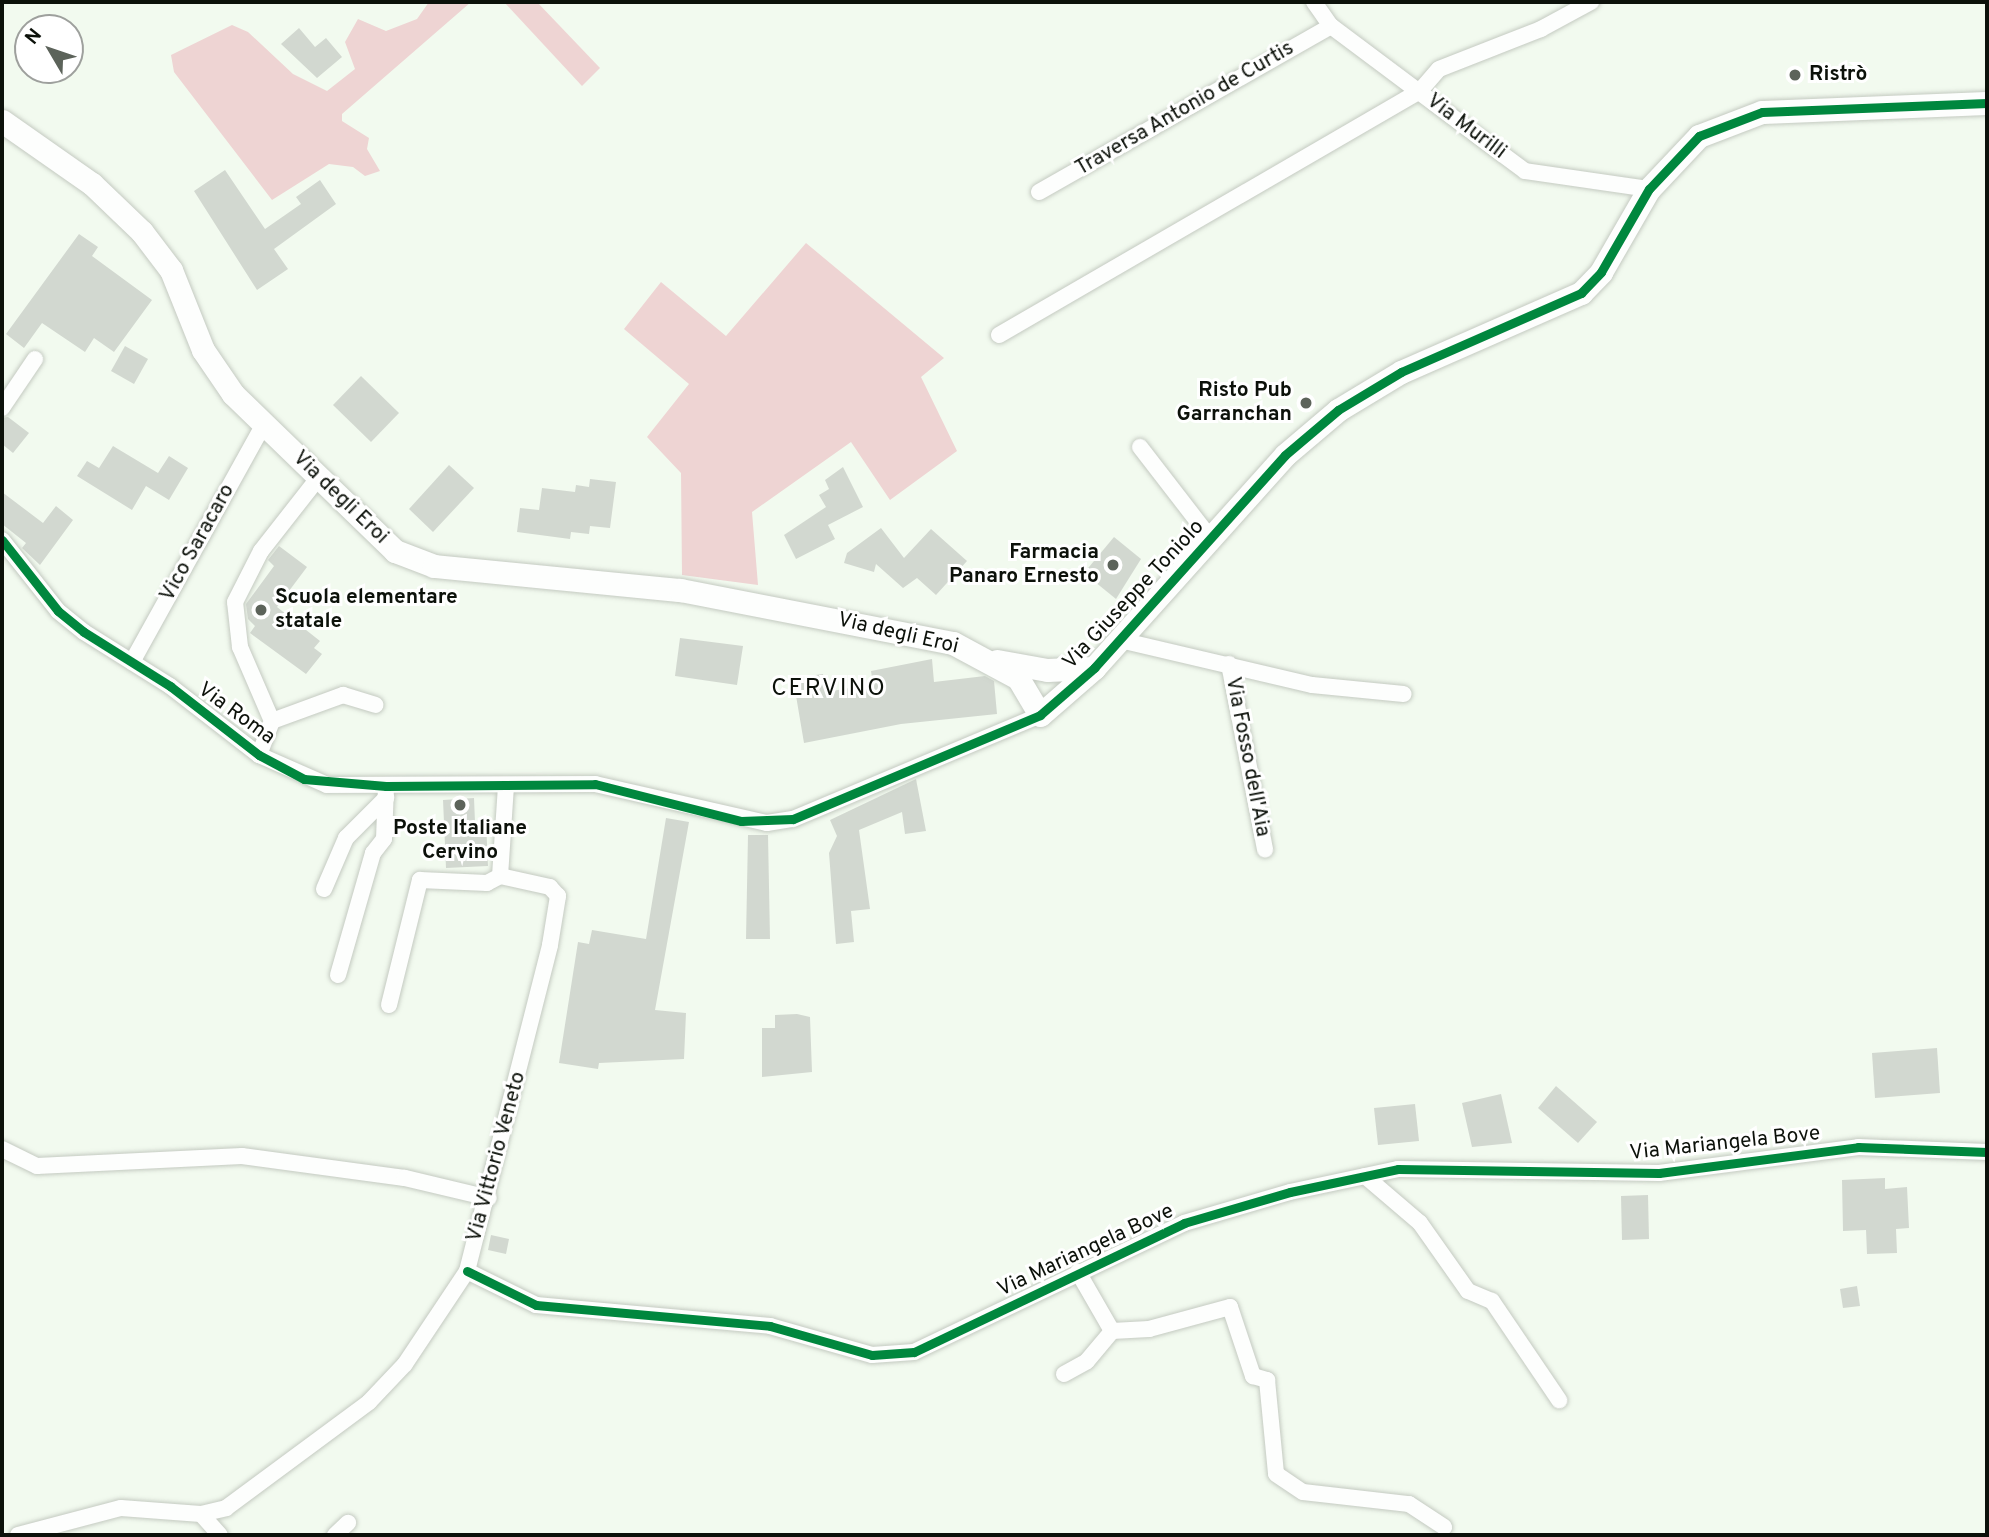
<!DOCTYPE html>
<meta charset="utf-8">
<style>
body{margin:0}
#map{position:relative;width:1989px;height:1537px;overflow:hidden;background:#f2faef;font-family:Overpass,sans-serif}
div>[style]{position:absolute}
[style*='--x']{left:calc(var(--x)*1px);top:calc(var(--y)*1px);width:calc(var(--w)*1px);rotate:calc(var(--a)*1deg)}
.green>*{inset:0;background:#eed4d3}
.building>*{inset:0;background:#d2d8d0}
.roads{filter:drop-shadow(0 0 2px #c4cac1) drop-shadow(0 0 2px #c4cac1)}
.street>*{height:16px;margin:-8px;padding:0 8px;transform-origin:8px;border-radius:8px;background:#fdfefd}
.secondary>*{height:23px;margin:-11.5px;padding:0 11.5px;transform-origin:11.5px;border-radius:11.5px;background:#fdfefd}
.cycleway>*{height:9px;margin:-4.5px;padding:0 4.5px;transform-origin:4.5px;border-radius:4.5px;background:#00873e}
.dots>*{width:19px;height:19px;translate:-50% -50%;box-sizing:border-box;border:4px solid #fff;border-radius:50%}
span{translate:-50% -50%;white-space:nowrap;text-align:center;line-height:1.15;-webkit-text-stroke:6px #fff;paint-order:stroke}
.poi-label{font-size:21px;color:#0c110a;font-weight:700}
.left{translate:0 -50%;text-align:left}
.right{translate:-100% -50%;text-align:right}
.street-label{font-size:21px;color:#0c110a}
.quarter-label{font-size:24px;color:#0c110a;letter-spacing:2px}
.frame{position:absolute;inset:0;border:4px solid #0c110a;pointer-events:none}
.north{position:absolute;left:14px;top:14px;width:70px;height:70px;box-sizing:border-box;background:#fff;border:2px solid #9ea09d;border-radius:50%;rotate:309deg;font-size:19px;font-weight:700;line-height:28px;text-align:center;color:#0c110a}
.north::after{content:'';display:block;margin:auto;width:24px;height:32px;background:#5c635a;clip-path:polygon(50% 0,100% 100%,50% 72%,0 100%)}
</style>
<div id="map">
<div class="green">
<div style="clip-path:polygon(429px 2px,471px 2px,342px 114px,342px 121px,369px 138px,367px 149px,380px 171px,365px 176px,353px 167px,329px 164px,272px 200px,174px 72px,171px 55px,232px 25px,248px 32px,293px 74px,327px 91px,355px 69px,345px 42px,358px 19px,386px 31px,417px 19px)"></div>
<div style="clip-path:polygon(504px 2px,537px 2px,600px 68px,582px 86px)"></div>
<div style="clip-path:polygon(806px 243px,944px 358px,921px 377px,957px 451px,890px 500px,851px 442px,752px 512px,758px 585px,682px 575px,681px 473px,647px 437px,689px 384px,624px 329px,661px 282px,726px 336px)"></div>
</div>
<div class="building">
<div style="clip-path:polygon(299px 28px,315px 47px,326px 38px,342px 57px,317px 78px,281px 44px)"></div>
<div style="clip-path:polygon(225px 170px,265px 229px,301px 204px,296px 197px,320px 180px,336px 204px,274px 249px,288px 269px,257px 290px,194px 191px)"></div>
<div style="clip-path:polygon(79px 234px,98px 247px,92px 256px,152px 300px,114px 352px,94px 338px,85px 352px,42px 323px,24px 348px,6px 334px)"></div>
<div style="clip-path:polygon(125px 346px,148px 359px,134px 384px,111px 371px)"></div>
<div style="clip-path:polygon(361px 376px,399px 413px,371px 442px,333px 405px)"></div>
<div style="clip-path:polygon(8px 417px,29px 433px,13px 453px,2px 444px,2px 418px)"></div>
<div style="clip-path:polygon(113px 446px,158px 473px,169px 456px,188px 468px,169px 500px,146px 486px,132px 510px,77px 476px,87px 461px,99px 468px)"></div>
<div style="clip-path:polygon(449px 465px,474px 488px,433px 532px,409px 509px)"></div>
<div style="clip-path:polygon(843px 467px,863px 507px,828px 525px,835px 539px,796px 559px,784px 535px,826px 507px,819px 495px,829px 489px,825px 480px)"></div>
<div style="clip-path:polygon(590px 479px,616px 482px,610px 528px,590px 526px,589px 534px,571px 532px,570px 539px,517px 532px,520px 508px,539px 510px,542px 488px,575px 492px,576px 485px,589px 487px)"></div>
<div style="clip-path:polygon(2px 492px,43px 523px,56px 506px,73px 520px,40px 565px,22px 548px,26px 543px,2px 524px)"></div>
<div style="clip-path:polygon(881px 528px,904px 558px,931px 529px,967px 561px,936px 595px,917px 578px,903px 588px,876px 564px,874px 572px,844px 563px,847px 553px)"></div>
<div style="clip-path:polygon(1114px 537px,1141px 559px,1116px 599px,1084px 573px)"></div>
<div style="clip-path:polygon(279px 546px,307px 567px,277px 607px,320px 641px,314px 648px,322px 654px,306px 674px,250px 633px,255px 626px,248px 619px,246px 604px,274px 566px,268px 560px)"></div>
<div style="clip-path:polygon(680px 638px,743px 646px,737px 685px,675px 676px)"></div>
<div style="clip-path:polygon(932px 659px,934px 682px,985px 676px,994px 681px,997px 714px,901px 724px,804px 743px,793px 678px,823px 674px,826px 692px,873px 684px,871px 671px)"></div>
<div style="clip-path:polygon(916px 779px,926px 831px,905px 834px,902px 812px,859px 830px,870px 909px,851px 911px,854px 942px,836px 944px,829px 853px,837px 836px,830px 820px)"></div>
<div style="clip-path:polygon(474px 798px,475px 822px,486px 821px,488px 866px,446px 868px,443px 800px)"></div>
<div style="clip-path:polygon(666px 818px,689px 822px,655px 1010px,686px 1013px,684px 1059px,599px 1063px,598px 1069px,559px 1063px,578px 942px,589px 944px,592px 930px,646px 939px)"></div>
<div style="clip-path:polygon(748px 835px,768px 835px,770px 939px,746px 939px)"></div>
<div style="clip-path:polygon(797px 1014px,810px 1017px,812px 1072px,762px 1077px,762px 1028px,775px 1028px,775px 1015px)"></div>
<div style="clip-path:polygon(1937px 1048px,1940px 1093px,1875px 1098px,1872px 1053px)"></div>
<div style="clip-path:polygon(1556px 1086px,1597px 1122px,1578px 1143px,1538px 1108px)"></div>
<div style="clip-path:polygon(1501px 1094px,1512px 1143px,1472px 1147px,1462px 1103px)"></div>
<div style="clip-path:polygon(1415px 1104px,1419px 1141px,1378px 1145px,1374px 1108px)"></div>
<div style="clip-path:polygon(1885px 1178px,1885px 1189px,1907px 1187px,1909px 1228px,1896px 1229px,1897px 1253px,1867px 1254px,1866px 1230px,1843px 1231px,1842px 1180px)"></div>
<div style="clip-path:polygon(1648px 1195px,1649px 1239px,1622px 1240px,1621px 1196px)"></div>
<div style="clip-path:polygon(491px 1235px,509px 1239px,506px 1254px,488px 1250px)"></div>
<div style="clip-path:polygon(1857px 1286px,1860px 1306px,1843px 1308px,1840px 1289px)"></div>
</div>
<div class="roads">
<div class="street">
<div style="--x:1314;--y:2;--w:29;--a:55"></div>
<div style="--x:1331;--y:26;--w:242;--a:36.8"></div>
<div style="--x:1525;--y:171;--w:125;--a:8.3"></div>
<div style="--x:1039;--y:192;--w:336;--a:-29.6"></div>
<div style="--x:999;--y:335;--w:485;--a:-30.1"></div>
<div style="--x:1419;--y:92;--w:30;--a:-49"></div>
<div style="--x:1439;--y:69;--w:110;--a:-21.4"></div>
<div style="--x:1541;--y:29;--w:57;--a:-28.4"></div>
<div style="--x:2;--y:408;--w:59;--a:-56"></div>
<div style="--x:1140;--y:447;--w:116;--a:52.3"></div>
<div style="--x:2;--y:540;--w:90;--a:51.7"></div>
<div style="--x:58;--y:611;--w:33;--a:39"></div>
<div style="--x:84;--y:632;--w:102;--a:32.1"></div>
<div style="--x:170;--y:686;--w:113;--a:37.8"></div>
<div style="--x:259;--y:755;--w:74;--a:23.8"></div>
<div style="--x:327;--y:785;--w:268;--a:-0.2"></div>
<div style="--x:595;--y:784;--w:176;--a:12.8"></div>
<div style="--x:767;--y:823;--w:26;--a:-9"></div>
<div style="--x:793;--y:819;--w:268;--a:-22.8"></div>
<div style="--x:1120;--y:640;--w:197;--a:13.2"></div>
<div style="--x:1312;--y:685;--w:92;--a:5.6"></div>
<div style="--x:132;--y:662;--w:272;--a:-61"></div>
<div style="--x:1229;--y:664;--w:189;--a:79"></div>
<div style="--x:272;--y:721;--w:76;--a:-20.1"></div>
<div style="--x:343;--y:695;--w:34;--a:17"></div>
<div style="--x:259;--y:755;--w:36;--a:-69"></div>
<div style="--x:272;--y:721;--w:81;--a:-113.4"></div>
<div style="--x:240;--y:647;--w:45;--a:-96.3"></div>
<div style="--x:235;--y:602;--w:57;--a:-63"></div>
<div style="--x:261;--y:551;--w:94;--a:-51.9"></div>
<div style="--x:324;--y:889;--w:56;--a:-66.7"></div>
<div style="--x:346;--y:838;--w:57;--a:-45"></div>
<div style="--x:338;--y:975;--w:127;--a:-74"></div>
<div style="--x:373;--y:853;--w:18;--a:-52"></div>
<div style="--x:384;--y:839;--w:53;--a:-87.8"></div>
<div style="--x:389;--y:1005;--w:129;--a:-76.1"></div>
<div style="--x:420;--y:880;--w:67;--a:2.6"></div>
<div style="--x:487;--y:883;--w:15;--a:-28"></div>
<div style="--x:2;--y:1149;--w:39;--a:26"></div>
<div style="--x:37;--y:1166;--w:205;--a:-2.8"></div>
<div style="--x:242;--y:1156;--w:164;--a:7.7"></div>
<div style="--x:405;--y:1178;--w:86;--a:13.4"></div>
<div style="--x:1365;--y:1176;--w:72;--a:40.5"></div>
<div style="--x:1420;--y:1223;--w:83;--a:54.8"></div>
<div style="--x:1468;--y:1291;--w:26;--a:23"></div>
<div style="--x:1492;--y:1301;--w:120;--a:55.9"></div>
<div style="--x:467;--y:1271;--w:77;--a:26.2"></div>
<div style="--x:536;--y:1305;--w:235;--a:5.1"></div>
<div style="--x:770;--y:1326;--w:106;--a:15.9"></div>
<div style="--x:872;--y:1355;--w:42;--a:-4.1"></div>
<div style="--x:914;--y:1352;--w:299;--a:-25.5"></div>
<div style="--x:1184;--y:1223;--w:110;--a:-16.3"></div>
<div style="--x:1290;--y:1192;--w:110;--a:-12"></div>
<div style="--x:1398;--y:1169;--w:261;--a:0.9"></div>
<div style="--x:1659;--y:1173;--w:201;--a:-7.4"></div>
<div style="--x:1858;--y:1147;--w:129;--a:2.2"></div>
<div style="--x:1078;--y:1272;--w:68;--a:60"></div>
<div style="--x:1112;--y:1331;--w:37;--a:-3"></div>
<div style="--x:1149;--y:1329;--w:84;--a:-15.2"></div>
<div style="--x:1230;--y:1307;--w:73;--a:71.6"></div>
<div style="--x:1253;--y:1376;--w:15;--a:16"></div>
<div style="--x:1267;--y:1380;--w:94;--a:84.5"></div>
<div style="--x:1276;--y:1474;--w:32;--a:34"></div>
<div style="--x:1303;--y:1492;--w:107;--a:6.5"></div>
<div style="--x:1409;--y:1504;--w:42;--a:33.3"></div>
<div style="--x:1064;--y:1374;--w:26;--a:-29"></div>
<div style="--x:1087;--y:1361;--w:39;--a:-50"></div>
<div style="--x:201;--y:1514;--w:28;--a:48"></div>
<div style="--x:18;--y:1535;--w:106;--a:-14.7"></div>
<div style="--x:121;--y:1508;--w:80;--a:4.3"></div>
<div style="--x:201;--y:1514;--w:26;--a:-13"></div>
<div style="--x:226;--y:1508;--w:178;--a:-36.5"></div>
<div style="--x:369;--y:1402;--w:52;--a:-46.5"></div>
<div style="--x:405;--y:1364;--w:112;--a:-56.3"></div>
<div style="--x:467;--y:1271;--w:336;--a:-75.7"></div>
<div style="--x:550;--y:945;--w:50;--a:-80.7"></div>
<div style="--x:558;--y:896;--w:12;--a:-132"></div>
<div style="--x:550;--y:887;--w:51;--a:-167.6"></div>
<div style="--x:500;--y:876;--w:90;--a:-86.2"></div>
<div style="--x:335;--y:1535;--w:18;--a:-43"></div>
</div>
<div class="secondary">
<div style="--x:2;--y:121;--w:110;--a:35"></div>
<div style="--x:92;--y:184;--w:69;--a:43.8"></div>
<div style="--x:142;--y:232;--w:48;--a:52.7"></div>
<div style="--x:171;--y:270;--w:86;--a:68.2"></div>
<div style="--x:203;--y:350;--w:53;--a:55.7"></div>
<div style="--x:233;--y:394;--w:226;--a:44.1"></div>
<div style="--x:395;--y:551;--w:42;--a:21"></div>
<div style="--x:434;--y:566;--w:247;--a:5.6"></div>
<div style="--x:680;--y:590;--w:278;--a:11"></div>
<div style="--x:953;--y:643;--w:74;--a:28.3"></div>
<div style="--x:1018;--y:678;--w:43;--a:59.3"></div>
<div style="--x:1040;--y:715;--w:72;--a:-41"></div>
<div style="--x:1094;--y:668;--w:286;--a:-48.1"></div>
<div style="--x:1285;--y:455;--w:70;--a:-40.3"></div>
<div style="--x:1338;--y:410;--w:74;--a:-31.1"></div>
<div style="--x:1401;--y:372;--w:197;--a:-23.7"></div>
<div style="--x:1581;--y:293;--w:29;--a:-46"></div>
<div style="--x:1601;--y:272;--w:96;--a:-60"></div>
<div style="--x:1649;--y:189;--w:73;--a:-46.7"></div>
<div style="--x:1699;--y:136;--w:67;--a:-20.9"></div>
<div style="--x:1762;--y:112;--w:225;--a:-2.3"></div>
<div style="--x:997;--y:661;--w:51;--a:10.2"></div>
<div style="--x:1047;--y:670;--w:47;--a:-2.4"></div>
</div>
</div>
<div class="cycleway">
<div style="--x:2;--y:540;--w:90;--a:51.7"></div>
<div style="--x:58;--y:611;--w:33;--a:39"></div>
<div style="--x:84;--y:632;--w:102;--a:32.1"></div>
<div style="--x:170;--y:686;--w:113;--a:37.8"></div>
<div style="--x:259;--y:755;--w:51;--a:28.1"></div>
<div style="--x:304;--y:779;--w:82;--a:4.9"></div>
<div style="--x:386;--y:786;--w:209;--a:-0.5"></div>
<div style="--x:595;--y:784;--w:151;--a:14.2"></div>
<div style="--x:741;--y:821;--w:52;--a:-2.2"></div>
<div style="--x:793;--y:819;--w:268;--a:-22.8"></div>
<div style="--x:1040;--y:715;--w:72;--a:-41"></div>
<div style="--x:1094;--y:668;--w:286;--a:-48.1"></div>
<div style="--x:1285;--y:455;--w:70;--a:-40.3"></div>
<div style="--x:1338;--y:410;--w:74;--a:-31.1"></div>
<div style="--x:1401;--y:372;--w:197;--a:-23.7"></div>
<div style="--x:1581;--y:293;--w:29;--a:-46"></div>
<div style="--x:1601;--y:272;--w:96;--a:-60"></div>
<div style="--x:1649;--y:189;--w:73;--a:-46.7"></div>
<div style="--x:1699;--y:136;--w:67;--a:-20.9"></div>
<div style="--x:1762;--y:112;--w:225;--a:-2.3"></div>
<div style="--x:467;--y:1271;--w:77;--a:26.2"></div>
<div style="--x:536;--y:1305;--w:235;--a:5.1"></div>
<div style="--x:770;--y:1326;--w:106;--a:15.9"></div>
<div style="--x:872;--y:1355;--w:42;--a:-4.1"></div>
<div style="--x:914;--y:1352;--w:299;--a:-25.5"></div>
<div style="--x:1184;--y:1223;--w:110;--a:-16.3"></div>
<div style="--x:1290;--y:1192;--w:110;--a:-12"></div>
<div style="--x:1398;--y:1169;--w:261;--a:0.9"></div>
<div style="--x:1659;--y:1173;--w:201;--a:-7.4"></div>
<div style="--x:1858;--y:1147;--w:129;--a:2.2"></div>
</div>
<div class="dots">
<div style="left:1795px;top:75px;background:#5c635a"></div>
<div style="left:1306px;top:403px;background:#5c635a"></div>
<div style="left:1113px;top:565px;background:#5c635a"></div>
<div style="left:261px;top:610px;background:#5c635a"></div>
<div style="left:460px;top:805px;background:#5c635a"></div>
</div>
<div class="poi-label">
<span class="left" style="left:1809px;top:75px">Ristrò</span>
<span class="right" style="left:1292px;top:403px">Risto Pub<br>Garranchan</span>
<span class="right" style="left:1099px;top:565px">Farmacia<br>Panaro Ernesto</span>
<span class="left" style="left:275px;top:610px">Scuola elementare<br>statale</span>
<span style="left:460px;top:841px">Poste Italiane<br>Cervino</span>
</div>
<div class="street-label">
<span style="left:1185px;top:109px;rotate:-30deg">Traversa Antonio de Curtis</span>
<span style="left:1466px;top:127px;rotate:37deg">Via Murilli</span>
<span style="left:340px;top:498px;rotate:44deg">Via degli Eroi</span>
<span style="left:198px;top:543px;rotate:-61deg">Vico Saracaro</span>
<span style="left:1134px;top:595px;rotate:-47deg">Via Giuseppe Toniolo</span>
<span style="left:898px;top:634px;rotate:13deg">Via degli Eroi</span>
<span style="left:236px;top:714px;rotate:36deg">Via Roma</span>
<span style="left:1247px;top:757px;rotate:79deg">Via Fosso dell'Aia</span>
<span style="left:1725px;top:1144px;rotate:-6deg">Via Mariangela Bove</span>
<span style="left:497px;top:1157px;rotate:-75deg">Via Vittorio Veneto</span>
<span style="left:1086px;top:1251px;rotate:-25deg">Via Mariangela Bove</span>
</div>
<div class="quarter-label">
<span style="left:829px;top:690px">CERVINO</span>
</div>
<div class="frame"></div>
<div class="north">N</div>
</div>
